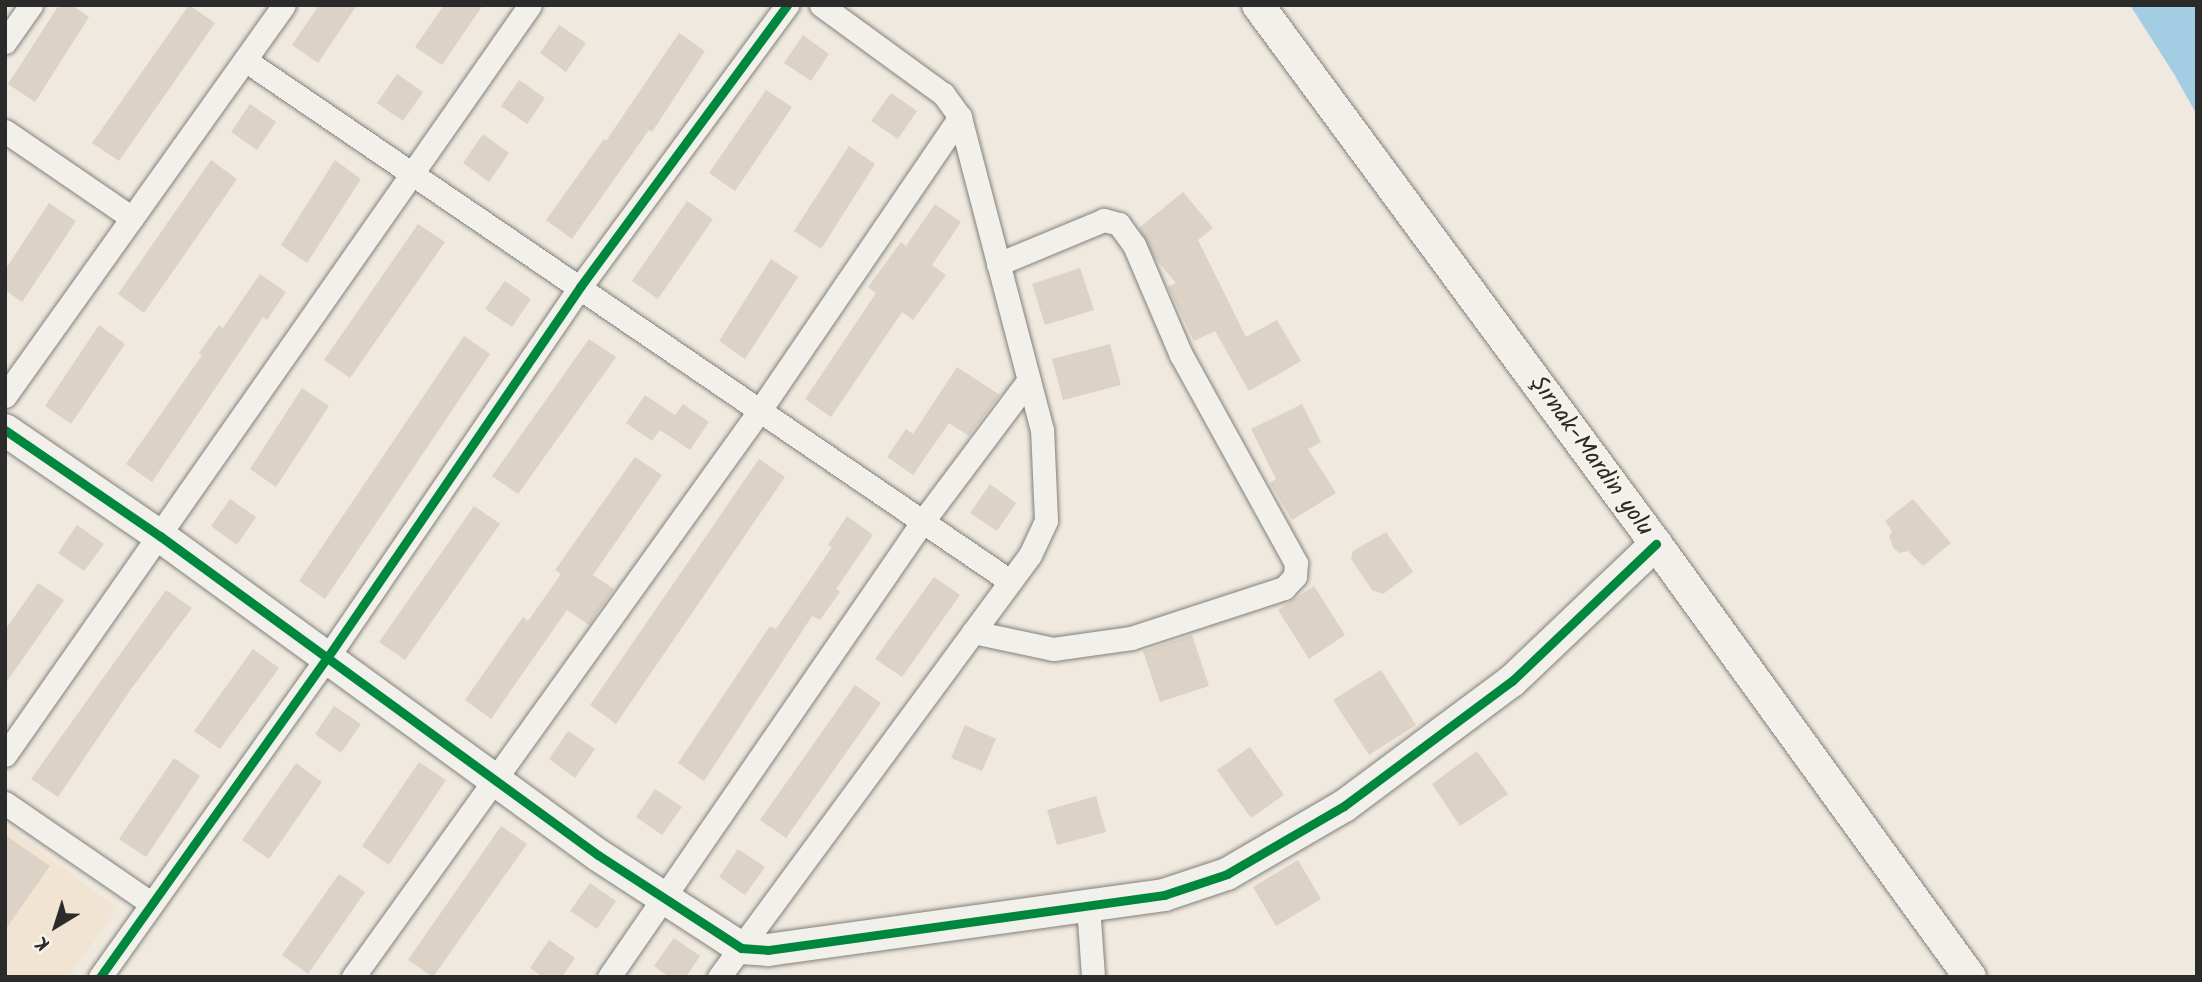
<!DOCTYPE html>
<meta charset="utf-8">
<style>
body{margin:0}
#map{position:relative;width:2202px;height:982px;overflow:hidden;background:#efe9df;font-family:Kalam,sans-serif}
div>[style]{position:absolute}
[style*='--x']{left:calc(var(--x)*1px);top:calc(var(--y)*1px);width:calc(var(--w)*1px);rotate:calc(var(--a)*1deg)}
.built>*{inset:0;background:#f1e4d2}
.water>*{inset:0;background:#a3cde2}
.building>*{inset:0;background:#dcd2c6}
.roads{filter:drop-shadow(0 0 2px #83807c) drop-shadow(0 0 2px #83807c)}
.street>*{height:23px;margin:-11.5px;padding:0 11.5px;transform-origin:11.5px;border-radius:11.5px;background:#f2f0eb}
.secondary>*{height:32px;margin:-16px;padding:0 16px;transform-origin:16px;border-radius:16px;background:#f2f0eb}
.cycleway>*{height:9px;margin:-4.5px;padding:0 4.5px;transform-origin:4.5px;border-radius:4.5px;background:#00873e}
span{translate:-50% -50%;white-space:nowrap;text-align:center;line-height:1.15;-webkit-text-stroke:5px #f7f3e8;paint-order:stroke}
.street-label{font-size:24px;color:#2b2b2b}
.frame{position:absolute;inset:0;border:7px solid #2b2b2b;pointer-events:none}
.north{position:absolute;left:21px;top:891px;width:70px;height:70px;-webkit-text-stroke:5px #f7f3e8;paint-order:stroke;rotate:218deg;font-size:19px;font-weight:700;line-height:28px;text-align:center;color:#2b2b2b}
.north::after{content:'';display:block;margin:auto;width:24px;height:32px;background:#2b2b2b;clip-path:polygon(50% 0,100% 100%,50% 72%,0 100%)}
</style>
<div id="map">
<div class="built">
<div style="clip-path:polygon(5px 825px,117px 908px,69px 977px,5px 977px)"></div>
</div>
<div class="water">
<div style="clip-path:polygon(2130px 5px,2197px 5px,2197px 115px,2174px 74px)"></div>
</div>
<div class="building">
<div style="clip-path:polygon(59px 5px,72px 5px,89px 17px,35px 102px,8px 84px)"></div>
<div style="clip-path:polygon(189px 5px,215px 23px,119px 161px,92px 143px)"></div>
<div style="clip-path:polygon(319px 5px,357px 5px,318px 63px,292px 45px)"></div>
<div style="clip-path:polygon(444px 5px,483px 5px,442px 65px,415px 47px)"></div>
<div style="clip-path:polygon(559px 25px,586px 43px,566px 72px,540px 53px)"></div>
<div style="clip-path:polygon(679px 33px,705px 51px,652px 132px,649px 130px,572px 239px,546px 220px,604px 139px,606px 141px)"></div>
<div style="clip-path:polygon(803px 35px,829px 54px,811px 81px,784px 63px)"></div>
<div style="clip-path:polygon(397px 74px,423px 92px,403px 121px,377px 103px)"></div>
<div style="clip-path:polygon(519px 80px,545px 98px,527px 124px,501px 106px)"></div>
<div style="clip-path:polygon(766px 90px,792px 107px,735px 191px,709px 173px)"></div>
<div style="clip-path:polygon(891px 93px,917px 111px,898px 139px,871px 121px)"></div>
<div style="clip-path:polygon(250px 104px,276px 122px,257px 150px,231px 132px)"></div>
<div style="clip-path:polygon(483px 134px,509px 153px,489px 182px,463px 163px)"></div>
<div style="clip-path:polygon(849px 146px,875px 164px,821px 249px,794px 231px)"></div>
<div style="clip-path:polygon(211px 160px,237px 179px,144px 313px,118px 294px)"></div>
<div style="clip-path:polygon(335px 160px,361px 179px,307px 263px,281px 245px)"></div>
<div style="clip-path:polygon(1183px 192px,1213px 228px,1198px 240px,1246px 337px,1277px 320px,1301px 361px,1249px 391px,1215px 331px,1194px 341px,1168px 287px,1176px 283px,1154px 257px,1139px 228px)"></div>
<div style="clip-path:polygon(687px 201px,713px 219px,658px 299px,632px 281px)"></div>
<div style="clip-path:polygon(49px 203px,76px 221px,22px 302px,5px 290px,5px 270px)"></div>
<div style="clip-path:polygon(935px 204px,961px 222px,932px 265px,946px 275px,913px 320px,902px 312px,831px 417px,805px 399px,876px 293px,868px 287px,901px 242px,906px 246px)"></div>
<div style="clip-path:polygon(418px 224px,445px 242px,350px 378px,324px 360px)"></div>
<div style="clip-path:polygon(771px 259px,798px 277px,745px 359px,719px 341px)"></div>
<div style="clip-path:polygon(1080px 268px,1094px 310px,1045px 325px,1032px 284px)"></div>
<div style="clip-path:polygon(260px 274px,286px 292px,267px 320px,263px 317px,152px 482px,126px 464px,202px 355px,199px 353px,219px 325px,223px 328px)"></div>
<div style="clip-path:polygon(505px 281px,531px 299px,512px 327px,485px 309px)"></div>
<div style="clip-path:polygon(99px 325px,125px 344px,71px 424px,45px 406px)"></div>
<div style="clip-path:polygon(464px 336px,490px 354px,325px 599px,299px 581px)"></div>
<div style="clip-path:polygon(589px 339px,616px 357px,518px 494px,492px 476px)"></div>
<div style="clip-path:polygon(1110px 344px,1121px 385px,1063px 400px,1052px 359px)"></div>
<div style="clip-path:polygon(957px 367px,1000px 395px,969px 436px,949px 423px,913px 475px,887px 457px,906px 429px,913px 434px)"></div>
<div style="clip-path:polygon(302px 388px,329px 406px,276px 487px,250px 469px)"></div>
<div style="clip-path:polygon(645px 395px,675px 415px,683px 404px,709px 422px,690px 450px,660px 430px,652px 441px,626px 423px)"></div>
<div style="clip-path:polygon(1302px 404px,1321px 442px,1308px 449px,1336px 493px,1292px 520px,1270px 483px,1276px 479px,1251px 429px)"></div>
<div style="clip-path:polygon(635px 457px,662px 475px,593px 575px,614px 589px,589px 625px,567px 610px,491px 719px,465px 700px,523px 617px,528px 621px,561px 574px,555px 570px)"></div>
<div style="clip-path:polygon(759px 459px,785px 477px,616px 724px,590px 705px)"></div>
<div style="clip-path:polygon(990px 484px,1016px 503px,997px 531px,970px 513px)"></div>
<div style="clip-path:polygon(230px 499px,256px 517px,237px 545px,211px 526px)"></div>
<div style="clip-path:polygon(1913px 499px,1951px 543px,1923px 566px,1908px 551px,1900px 553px,1894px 549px,1889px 537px,1892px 531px,1885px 521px)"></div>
<div style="clip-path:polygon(474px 506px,500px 524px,405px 660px,379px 642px)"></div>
<div style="clip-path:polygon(847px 516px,873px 535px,836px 589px,840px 592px,820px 620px,812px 616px,704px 781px,678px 763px,770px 626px,776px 629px,832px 547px,828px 545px)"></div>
<div style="clip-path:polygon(77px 525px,104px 544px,84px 571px,58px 553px)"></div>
<div style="clip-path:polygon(1386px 532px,1413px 572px,1383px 594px,1372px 590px,1351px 559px,1353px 551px)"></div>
<div style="clip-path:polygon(934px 577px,960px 595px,902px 677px,875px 659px)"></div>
<div style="clip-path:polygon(38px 583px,64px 600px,5px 684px,5px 630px)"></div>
<div style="clip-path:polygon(1314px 586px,1345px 635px,1309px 659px,1278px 610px)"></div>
<div style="clip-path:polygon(166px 590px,192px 608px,131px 689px,58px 797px,31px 779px)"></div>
<div style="clip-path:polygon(1192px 635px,1209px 686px,1160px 702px,1143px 651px)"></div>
<div style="clip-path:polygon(253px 649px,279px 668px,220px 749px,194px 731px)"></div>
<div style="clip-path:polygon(1381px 670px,1416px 725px,1369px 755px,1333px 700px)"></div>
<div style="clip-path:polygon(855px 685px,881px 703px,786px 838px,760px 820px)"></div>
<div style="clip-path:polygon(334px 706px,361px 724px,341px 753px,315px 734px)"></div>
<div style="clip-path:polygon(965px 725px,996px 739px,982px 771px,951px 758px)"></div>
<div style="clip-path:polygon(568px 731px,595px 749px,575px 778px,549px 759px)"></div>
<div style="clip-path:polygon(1250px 747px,1284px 795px,1251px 818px,1217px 770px)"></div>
<div style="clip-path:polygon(1477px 751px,1508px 794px,1460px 826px,1432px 784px)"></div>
<div style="clip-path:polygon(174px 758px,200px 776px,146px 857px,119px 839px)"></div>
<div style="clip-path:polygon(419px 762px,446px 780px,389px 865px,362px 846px)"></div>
<div style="clip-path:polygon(296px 763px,322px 782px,269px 859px,242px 840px)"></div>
<div style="clip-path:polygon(655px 789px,682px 807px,662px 835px,636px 817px)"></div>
<div style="clip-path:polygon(1096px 796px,1106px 832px,1057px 845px,1047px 810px)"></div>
<div style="clip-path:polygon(501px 826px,527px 844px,433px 977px,408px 960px)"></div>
<div style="clip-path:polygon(5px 835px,50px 866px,5px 930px)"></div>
<div style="clip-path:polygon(738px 849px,765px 867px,745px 895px,719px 877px)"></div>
<div style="clip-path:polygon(1298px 860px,1321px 899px,1276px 926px,1253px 887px)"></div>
<div style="clip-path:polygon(339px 874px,365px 892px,308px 974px,282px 955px)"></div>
<div style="clip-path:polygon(590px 883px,616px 901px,597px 929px,570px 911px)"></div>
<div style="clip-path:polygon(674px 938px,700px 956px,686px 977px,669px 977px,654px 966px)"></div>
<div style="clip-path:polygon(549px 940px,575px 958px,562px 977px,543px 977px,530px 968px)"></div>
</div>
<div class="roads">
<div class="street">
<div style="--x:5;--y:42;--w:45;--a:-54.9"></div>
<div style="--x:245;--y:60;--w:926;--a:34.26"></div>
<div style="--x:5;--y:131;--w:154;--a:34.4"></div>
<div style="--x:5;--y:396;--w:480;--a:-54.5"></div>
<div style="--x:973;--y:632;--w:82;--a:12"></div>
<div style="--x:1053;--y:649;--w:79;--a:-8"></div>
<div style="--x:1131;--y:638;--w:161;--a:-18.1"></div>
<div style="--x:1284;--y:588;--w:16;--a:-47"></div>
<div style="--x:1295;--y:576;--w:13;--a:-86"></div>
<div style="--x:1296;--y:563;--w:238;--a:-118.9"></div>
<div style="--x:1181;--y:355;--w:120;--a:-113.1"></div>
<div style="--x:1134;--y:245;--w:26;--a:-126"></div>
<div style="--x:1119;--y:224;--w:16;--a:-165"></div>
<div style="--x:1104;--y:220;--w:115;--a:157.5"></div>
<div style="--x:5;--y:755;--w:915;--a:-55.01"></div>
<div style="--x:5;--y:803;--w:178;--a:34.5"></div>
<div style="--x:1088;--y:905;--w:72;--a:86"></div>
<div style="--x:100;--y:977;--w:392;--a:-54.6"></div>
<div style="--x:327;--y:658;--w:449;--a:-55.7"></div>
<div style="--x:580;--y:287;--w:350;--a:-53.7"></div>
<div style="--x:353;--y:977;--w:698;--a:-54.33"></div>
<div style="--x:760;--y:410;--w:355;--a:-55.7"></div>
<div style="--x:609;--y:977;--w:554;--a:-55.45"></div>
<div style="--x:923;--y:521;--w:176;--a:-53.1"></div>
<div style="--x:719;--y:977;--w:524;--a:-53.61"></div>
<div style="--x:1030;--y:555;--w:38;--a:-65"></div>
<div style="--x:1046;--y:520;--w:90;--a:-92.5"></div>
<div style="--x:1042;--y:430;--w:324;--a:-104.7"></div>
<div style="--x:960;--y:117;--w:29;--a:-126"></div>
<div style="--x:943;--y:94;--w:151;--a:-143.9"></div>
</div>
<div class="secondary">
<div style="--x:1258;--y:5;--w:670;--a:53.56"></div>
<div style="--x:1656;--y:544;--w:535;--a:54.05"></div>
<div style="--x:5;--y:430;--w:188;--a:34.4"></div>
<div style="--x:160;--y:536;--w:542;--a:36.07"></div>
<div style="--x:598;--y:855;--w:171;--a:33"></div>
<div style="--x:741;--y:948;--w:27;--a:4"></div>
<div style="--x:768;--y:950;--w:400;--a:-7.9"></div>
<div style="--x:1164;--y:895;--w:66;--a:-18.4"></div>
<div style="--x:1227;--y:874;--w:135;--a:-30.2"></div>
<div style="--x:1344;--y:806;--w:209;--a:-36.7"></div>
<div style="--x:1512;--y:681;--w:199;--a:-43.6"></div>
</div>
</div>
<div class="cycleway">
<div style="--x:5;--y:430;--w:188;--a:34.4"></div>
<div style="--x:160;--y:536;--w:542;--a:36.07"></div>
<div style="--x:598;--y:855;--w:171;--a:33"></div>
<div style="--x:741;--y:948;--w:27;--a:4"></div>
<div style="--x:768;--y:950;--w:400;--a:-7.9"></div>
<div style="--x:1164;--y:895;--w:66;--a:-18.4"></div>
<div style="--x:1227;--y:874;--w:135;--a:-30.2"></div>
<div style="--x:1344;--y:806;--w:209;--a:-36.7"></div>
<div style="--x:1512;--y:681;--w:199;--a:-43.6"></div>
<div style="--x:100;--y:977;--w:392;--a:-54.6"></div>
<div style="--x:327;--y:658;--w:449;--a:-55.7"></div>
<div style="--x:580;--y:287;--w:350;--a:-53.7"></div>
</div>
<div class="street-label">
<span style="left:1591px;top:456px;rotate:54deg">Şırnak-Mardin yolu</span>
</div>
<div class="frame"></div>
<div class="north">K</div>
</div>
